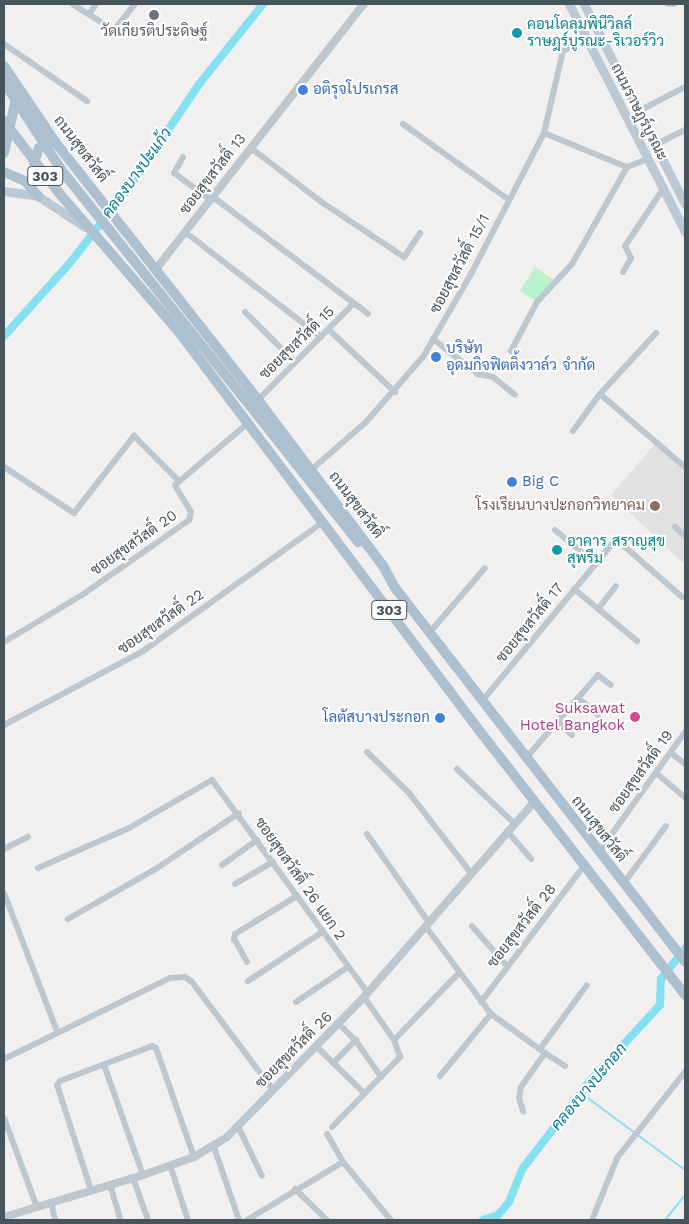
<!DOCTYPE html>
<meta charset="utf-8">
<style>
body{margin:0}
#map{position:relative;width:689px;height:1224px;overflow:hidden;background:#f2efef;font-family:"Work Sans",Sarabun,sans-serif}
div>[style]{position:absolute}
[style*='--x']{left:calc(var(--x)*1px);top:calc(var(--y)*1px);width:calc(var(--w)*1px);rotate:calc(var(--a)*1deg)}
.education>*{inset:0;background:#e3e0e1}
.green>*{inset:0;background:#bbf2ce}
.stream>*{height:2px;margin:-1px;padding:0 1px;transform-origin:1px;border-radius:1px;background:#85e0f2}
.canal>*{height:8px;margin:-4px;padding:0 4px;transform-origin:4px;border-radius:4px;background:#85e0f2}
.minor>*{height:6px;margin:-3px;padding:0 3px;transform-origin:3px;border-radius:3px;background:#bcc7cf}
.tertiary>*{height:8px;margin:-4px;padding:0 4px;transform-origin:4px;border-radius:4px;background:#bcc7cf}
.secondary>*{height:9px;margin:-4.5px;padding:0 4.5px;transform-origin:4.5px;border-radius:4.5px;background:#bbc9d4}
.primary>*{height:10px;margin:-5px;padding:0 5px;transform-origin:5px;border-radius:5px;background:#adc0d0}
.primary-bridge>*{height:10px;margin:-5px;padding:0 5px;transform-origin:5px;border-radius:5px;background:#adc0d0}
.dots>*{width:14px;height:14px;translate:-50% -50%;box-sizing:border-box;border:2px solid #fff;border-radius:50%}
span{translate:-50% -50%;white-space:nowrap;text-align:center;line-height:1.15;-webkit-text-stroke:4px #fff;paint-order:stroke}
.shield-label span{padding:1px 4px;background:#fff;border:1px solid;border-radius:4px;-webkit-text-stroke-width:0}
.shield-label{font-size:14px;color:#46545e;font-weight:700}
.culture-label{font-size:15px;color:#0d838f}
.left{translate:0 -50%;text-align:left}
.worship-label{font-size:15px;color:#5b616d}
.shop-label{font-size:15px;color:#366cbe}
.right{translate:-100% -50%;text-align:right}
.street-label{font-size:15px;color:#46545e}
.education-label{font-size:15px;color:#785e54}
.hotel-label{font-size:15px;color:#b23c85}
.water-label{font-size:16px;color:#057c93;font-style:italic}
.frame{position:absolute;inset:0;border:5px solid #46545e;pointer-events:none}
</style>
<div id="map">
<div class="education">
<div style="clip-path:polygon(655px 444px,685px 470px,685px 565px,611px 495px)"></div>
</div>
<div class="green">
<div style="clip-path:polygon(535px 267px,554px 280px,536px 301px,520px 291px)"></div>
</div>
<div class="stream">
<div style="--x:581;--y:1093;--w:129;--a:36.5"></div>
<div style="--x:665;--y:1220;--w:32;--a:-51"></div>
</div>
<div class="canal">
<div style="--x:4;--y:336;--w:98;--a:-47.9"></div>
<div style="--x:70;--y:263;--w:101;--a:-52.2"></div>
<div style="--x:132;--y:183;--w:121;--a:-55.8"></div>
<div style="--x:200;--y:83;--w:101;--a:-51.4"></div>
<div style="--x:483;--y:1220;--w:16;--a:-18"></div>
<div style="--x:498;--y:1215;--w:17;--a:-50"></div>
<div style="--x:509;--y:1202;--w:37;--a:-68"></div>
<div style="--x:523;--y:1168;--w:110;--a:-52.4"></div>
<div style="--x:590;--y:1081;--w:103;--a:-47.4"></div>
<div style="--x:660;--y:1005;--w:26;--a:-88"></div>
<div style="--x:661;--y:979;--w:39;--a:-52"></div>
</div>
<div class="minor">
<div style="--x:72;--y:4;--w:49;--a:31.8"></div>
<div style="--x:114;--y:30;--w:33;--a:-51"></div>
<div style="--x:668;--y:4;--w:6;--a:0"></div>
<div style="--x:89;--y:14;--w:12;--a:-55"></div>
<div style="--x:4;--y:44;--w:101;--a:34.5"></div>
<div style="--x:639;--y:111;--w:52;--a:-27.6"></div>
<div style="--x:403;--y:124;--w:130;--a:35.6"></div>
<div style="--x:544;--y:133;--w:90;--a:22.3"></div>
<div style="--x:627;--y:167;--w:22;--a:-21"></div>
<div style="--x:655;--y:145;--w:34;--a:-27"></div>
<div style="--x:251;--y:148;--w:91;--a:37.4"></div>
<div style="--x:323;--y:203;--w:97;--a:33.7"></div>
<div style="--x:404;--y:257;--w:29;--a:-56"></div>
<div style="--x:183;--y:157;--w:18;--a:119"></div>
<div style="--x:174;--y:173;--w:46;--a:36.1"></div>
<div style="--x:213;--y:197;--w:194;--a:37"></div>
<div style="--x:185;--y:232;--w:172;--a:37.7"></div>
<div style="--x:623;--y:272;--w:16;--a:-60"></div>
<div style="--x:631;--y:258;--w:13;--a:-117"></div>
<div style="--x:625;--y:246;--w:69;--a:-56.3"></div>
<div style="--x:245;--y:312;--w:69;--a:45"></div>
<div style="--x:329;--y:330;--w:91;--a:43.2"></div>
<div style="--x:433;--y:339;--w:57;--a:37.9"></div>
<div style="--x:478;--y:374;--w:15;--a:11"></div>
<div style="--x:493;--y:377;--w:28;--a:39"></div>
<div style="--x:511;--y:351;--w:55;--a:-62"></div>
<div style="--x:537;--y:302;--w:52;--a:-47.4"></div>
<div style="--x:572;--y:264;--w:112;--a:-60.4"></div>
<div style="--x:600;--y:394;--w:112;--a:40.7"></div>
<div style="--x:258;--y:400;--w:135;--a:-45.3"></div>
<div style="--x:573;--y:431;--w:46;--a:-53.9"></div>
<div style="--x:600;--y:394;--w:83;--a:-47.4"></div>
<div style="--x:4;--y:467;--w:84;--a:33.3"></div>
<div style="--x:74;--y:513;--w:98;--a:-52.1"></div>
<div style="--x:134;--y:436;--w:64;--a:45"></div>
<div style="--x:311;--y:470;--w:73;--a:-41.1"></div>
<div style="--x:366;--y:422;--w:86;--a:-48.8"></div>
<div style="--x:423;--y:357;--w:98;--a:-60"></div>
<div style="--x:472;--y:272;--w:157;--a:-62.6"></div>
<div style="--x:544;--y:133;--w:84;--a:-77"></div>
<div style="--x:563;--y:51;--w:27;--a:-31"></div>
<div style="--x:675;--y:527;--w:13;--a:42"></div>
<div style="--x:555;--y:530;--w:52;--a:39.5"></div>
<div style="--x:574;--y:589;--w:82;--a:39.5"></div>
<div style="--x:598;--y:609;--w:29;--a:-52"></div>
<div style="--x:430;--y:632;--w:84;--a:-49.3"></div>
<div style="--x:4;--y:642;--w:91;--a:-31.1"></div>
<div style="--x:82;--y:595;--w:131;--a:-35"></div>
<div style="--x:189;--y:520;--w:8;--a:-76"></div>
<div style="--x:191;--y:512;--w:31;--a:-121"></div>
<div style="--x:175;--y:485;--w:96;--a:-40.3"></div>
<div style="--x:578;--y:698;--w:26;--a:40"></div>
<div style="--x:483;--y:700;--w:209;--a:-50.4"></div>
<div style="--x:616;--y:539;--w:88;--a:41.3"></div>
<div style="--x:558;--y:722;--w:19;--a:43"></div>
<div style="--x:4;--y:725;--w:157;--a:-28"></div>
<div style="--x:143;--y:651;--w:221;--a:-35.6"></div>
<div style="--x:367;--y:752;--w:59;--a:44.3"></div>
<div style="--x:409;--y:793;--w:101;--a:52.2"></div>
<div style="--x:671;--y:753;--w:18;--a:38"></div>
<div style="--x:526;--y:758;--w:110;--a:-49.1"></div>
<div style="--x:598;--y:675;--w:16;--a:38"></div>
<div style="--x:457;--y:769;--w:79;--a:43.5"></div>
<div style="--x:656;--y:773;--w:38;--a:40"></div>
<div style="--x:507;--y:831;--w:37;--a:49"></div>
<div style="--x:367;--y:834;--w:108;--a:55.1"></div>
<div style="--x:4;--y:849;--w:27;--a:-27"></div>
<div style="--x:599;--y:852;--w:148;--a:-54.4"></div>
<div style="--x:222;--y:865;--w:43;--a:-35.5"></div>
<div style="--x:38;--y:868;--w:99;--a:-23.7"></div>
<div style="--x:129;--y:828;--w:96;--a:-30"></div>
<div style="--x:212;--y:780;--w:264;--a:53.8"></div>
<div style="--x:235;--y:884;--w:44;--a:-30.1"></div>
<div style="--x:623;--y:884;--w:72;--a:-53.4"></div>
<div style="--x:4;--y:893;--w:148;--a:69"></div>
<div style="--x:68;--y:919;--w:99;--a:-29.7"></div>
<div style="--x:154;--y:870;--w:102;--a:-33.8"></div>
<div style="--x:472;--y:926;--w:53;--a:48.8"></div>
<div style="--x:426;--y:927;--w:109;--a:53.2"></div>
<div style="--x:491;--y:1014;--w:67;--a:35.8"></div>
<div style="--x:545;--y:1053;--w:42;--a:125.2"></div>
<div style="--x:521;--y:1087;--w:11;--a:100"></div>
<div style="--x:519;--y:1098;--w:14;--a:73"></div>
<div style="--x:247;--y:962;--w:26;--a:-119"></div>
<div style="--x:234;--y:939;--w:5;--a:-79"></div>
<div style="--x:235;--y:934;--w:73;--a:-31.5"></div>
<div style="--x:248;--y:981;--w:89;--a:-33.5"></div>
<div style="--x:296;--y:1002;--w:63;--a:-33.9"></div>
<div style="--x:481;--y:1002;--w:171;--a:-52.9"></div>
<div style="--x:339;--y:1024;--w:24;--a:45"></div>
<div style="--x:356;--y:1041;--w:44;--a:55.2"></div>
<div style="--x:394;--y:1040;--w:92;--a:-45.9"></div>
<div style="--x:317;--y:1047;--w:66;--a:44.4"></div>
<div style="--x:540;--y:1049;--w:79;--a:-53.7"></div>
<div style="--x:545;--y:1053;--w:24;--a:33"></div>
<div style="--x:4;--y:1059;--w:185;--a:-26"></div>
<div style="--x:170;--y:978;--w:15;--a:-4"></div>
<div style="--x:185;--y:977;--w:9;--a:36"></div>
<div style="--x:192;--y:982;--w:135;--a:53.1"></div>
<div style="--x:333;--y:1063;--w:33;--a:-45"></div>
<div style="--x:104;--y:1065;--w:117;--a:70.5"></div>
<div style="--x:440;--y:1076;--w:80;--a:-50.6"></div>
<div style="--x:4;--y:1118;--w:95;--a:69.7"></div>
<div style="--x:238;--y:1126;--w:55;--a:64.4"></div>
<div style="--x:332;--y:1127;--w:98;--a:-45.8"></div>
<div style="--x:400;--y:1057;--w:18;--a:-109"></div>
<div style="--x:394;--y:1040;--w:52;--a:-124.9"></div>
<div style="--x:327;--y:1134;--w:32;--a:60"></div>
<div style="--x:343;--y:1162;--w:75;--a:50.4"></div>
<div style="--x:214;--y:1147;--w:77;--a:71.1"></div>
<div style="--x:170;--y:1165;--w:58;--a:71.9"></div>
<div style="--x:133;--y:1178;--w:45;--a:70.3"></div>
<div style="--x:110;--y:1185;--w:37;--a:73"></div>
<div style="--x:295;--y:1189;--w:45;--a:44.1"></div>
<div style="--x:91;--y:1190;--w:110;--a:-107.9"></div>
<div style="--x:57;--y:1085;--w:5;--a:-53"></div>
<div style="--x:60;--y:1081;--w:98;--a:-20.8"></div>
<div style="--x:152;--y:1046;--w:4;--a:27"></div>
<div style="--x:156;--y:1048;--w:115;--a:70.8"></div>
<div style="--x:51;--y:1202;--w:18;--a:77"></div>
<div style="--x:247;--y:1220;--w:112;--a:-31.1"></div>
<div style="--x:592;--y:1220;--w:67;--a:-68"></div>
<div style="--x:617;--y:1158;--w:110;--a:-51.7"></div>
</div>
<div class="tertiary">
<div style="--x:156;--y:269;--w:337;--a:-51.9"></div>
<div style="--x:4;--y:1217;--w:145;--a:-16.8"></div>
<div style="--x:143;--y:1175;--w:54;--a:-19.4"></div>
<div style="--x:194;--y:1157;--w:39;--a:-31"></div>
<div style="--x:227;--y:1137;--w:196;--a:-45.6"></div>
<div style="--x:364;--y:997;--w:260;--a:-48.9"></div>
</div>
<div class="secondary">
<div style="--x:569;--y:4;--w:256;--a:63"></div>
<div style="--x:584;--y:4;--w:224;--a:63.2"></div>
<div style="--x:4;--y:191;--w:34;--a:8"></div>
<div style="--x:38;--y:196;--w:56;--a:33.4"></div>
</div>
<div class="primary">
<div style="--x:4;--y:66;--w:93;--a:56"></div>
<div style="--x:56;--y:143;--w:327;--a:51.8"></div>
<div style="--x:258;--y:400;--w:208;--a:53"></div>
<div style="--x:383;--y:566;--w:26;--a:61"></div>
<div style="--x:396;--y:589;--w:472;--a:52.2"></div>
<div style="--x:4;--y:121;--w:91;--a:52.6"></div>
<div style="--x:59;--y:193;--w:184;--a:49.2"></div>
<div style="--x:179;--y:332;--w:503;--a:52.99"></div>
<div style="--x:482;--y:734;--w:331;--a:52.1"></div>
<div style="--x:4;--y:153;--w:60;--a:-77.6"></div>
<div style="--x:34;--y:163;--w:16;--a:-72"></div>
<div style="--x:39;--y:148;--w:14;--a:-21"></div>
<div style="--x:4;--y:172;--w:23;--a:23"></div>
<div style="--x:25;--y:181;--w:20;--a:49"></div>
<div style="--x:244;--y:398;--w:184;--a:51.6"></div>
</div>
<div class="primary-bridge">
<div style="--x:4;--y:82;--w:106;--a:56.9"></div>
<div style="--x:62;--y:171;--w:291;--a:51.3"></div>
</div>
<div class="dots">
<div style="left:154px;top:15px;background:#6b7280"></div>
<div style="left:517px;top:33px;background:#0f9aa8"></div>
<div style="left:303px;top:90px;background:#3f7fe0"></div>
<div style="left:436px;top:357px;background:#3f7fe0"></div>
<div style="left:512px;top:482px;background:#3f7fe0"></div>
<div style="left:655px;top:506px;background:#8d6e63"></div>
<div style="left:557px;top:550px;background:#0f9aa8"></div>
<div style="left:635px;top:717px;background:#d1479c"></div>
<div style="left:440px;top:718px;background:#3f7fe0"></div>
</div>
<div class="shield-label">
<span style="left:45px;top:176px">303</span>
<span style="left:389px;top:610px">303</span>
</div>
<div class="culture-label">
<span class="left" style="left:527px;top:33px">คอนโดลุมพินีวิลล์<br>ราษฎร์บูรณะ-ริเวอร์วิว</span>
<span class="left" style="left:567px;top:550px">อาคาร สราญสุข<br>สุพรีม</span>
</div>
<div class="worship-label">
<span style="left:154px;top:32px">วัดเกียรติประดิษฐ์</span>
</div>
<div class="shop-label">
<span class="left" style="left:313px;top:90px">อติรุจโปรเกรส</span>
<span class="left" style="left:446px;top:357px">บริษัท<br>อุดมกิจฟิตติ้งวาล์ว จำกัด</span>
<span class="left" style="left:522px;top:482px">Big C</span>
<span class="right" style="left:430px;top:718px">โลตัสบางประกอก</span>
</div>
<div class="street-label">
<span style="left:639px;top:112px;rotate:63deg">ถนนราษฎร์บูรณะ</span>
<span style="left:81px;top:149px;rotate:53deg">ถนนสุขสวัสดิ์</span>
<span style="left:213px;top:174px;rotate:-52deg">ซอยสุขสวัสดิ์ 13</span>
<span style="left:460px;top:264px;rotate:-62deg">ซอยสุขสวัสดิ์ 15/1</span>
<span style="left:297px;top:343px;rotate:-44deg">ซอยสุขสวัสดิ์ 15</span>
<span style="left:356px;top:505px;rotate:53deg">ถนนสุขสวัสดิ์</span>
<span style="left:134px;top:543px;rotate:-35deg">ซอยสุขสวัสดิ์ 20</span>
<span style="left:161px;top:622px;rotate:-35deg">ซอยสุขสวัสดิ์ 22</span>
<span style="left:530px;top:623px;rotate:-51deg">ซอยสุขสวัสดิ์ 17</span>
<span style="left:641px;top:772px;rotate:-54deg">ซอยสุขสวัสดิ์ 19</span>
<span style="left:599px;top:829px;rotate:52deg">ถนนสุขสวัสดิ์</span>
<span style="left:300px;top:879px;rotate:55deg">ซอยสุขสวัสดิ์ 26 แยก 2</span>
<span style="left:522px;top:926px;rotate:-52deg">ซอยสุขสวัสดิ์ 28</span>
<span style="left:294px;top:1050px;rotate:-45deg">ซอยสุขสวัสดิ์ 26</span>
</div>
<div class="education-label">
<span class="right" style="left:645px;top:506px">โรงเรียนบางปะกอกวิทยาคม</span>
</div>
<div class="hotel-label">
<span class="right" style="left:625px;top:717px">Suksawat<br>Hotel Bangkok</span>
</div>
<div class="water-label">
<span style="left:137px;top:173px;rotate:-54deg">คลองบางปะแก้ว</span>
<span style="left:589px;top:1087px;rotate:-50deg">คลองบางปะกอก</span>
</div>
<div class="frame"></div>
</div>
